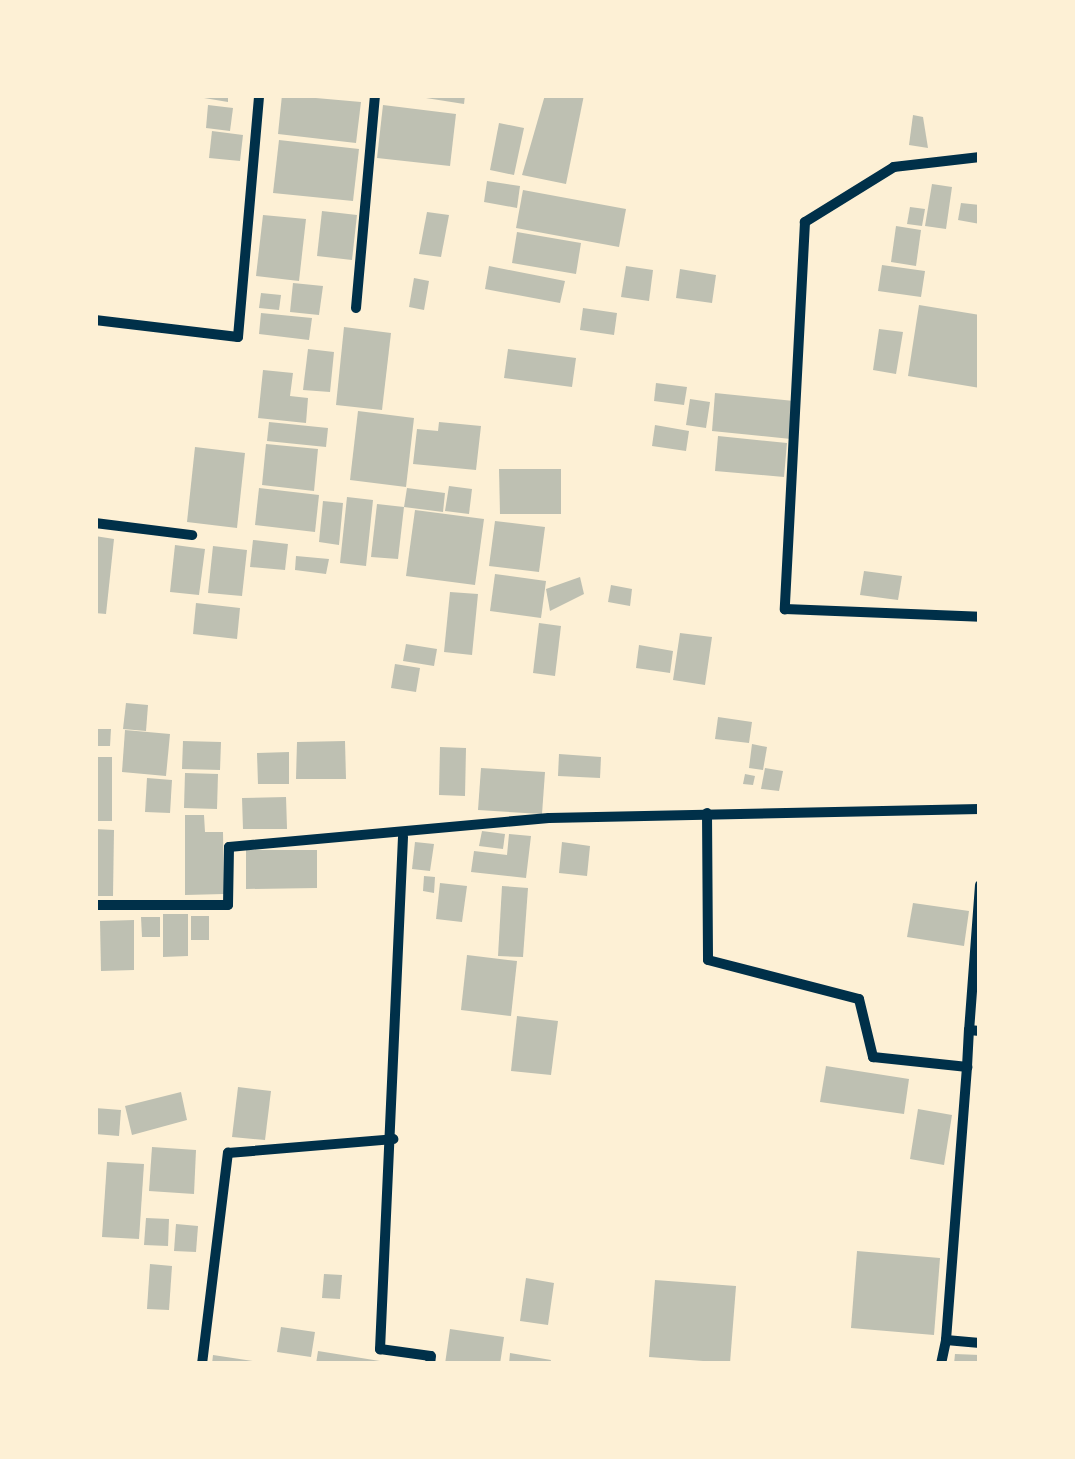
<!DOCTYPE html>
<style>
body{margin:0}
#map{position:relative;width:1075px;height:1459px;overflow:hidden;background:#fdf0d5;font-family:"DejaVu Sans",sans-serif}
div>[style]{position:absolute}
[style*='--x']{left:calc(var(--x)*1px);top:calc(var(--y)*1px);width:calc(var(--w)*1px);rotate:calc(var(--a)*1deg)}
.building>*{inset:0;background:#bec0b2}
.minor>*{height:10px;margin:-5px;padding:0 5px;transform-origin:5px;border-radius:5px;background:#003049}
span{translate:-50% -50%;white-space:nowrap;text-align:center;line-height:1.15;-webkit-text-stroke:8px #fdf0d5;paint-order:stroke}
.frame{position:absolute;inset:0;border:98px solid #fdf0d5;pointer-events:none}
</style>
<div id="map">
<div class="building">
<div style="clip-path:polygon(186px 95px,228px 95px,228px 102px)"></div>
<div style="clip-path:polygon(282px 95px,361px 102px,356px 143px,278px 134px)"></div>
<div style="clip-path:polygon(407px 95px,465px 95px,464px 104px)"></div>
<div style="clip-path:polygon(545px 95px,584px 95px,566px 184px,522px 175px)"></div>
<div style="clip-path:polygon(208px 105px,233px 108px,230px 131px,206px 128px)"></div>
<div style="clip-path:polygon(383px 105px,456px 114px,450px 166px,377px 158px)"></div>
<div style="clip-path:polygon(913px 115px,923px 117px,928px 148px,909px 145px)"></div>
<div style="clip-path:polygon(499px 123px,524px 128px,514px 175px,490px 170px)"></div>
<div style="clip-path:polygon(212px 131px,243px 135px,240px 161px,209px 158px)"></div>
<div style="clip-path:polygon(279px 140px,359px 149px,353px 201px,273px 193px)"></div>
<div style="clip-path:polygon(487px 181px,520px 186px,517px 208px,484px 202px)"></div>
<div style="clip-path:polygon(932px 184px,952px 187px,946px 229px,925px 226px)"></div>
<div style="clip-path:polygon(523px 190px,626px 209px,619px 247px,516px 228px)"></div>
<div style="clip-path:polygon(961px 203px,980px 205px,980px 224px,958px 220px)"></div>
<div style="clip-path:polygon(910px 207px,925px 209px,922px 226px,907px 224px)"></div>
<div style="clip-path:polygon(322px 211px,357px 215px,352px 260px,317px 256px)"></div>
<div style="clip-path:polygon(427px 212px,449px 215px,441px 257px,419px 254px)"></div>
<div style="clip-path:polygon(263px 215px,306px 219px,299px 281px,256px 276px)"></div>
<div style="clip-path:polygon(896px 226px,921px 230px,916px 266px,891px 262px)"></div>
<div style="clip-path:polygon(517px 232px,581px 243px,576px 274px,512px 263px)"></div>
<div style="clip-path:polygon(882px 265px,925px 271px,921px 297px,878px 291px)"></div>
<div style="clip-path:polygon(489px 266px,565px 281px,560px 303px,485px 289px)"></div>
<div style="clip-path:polygon(626px 266px,653px 270px,649px 301px,621px 297px)"></div>
<div style="clip-path:polygon(680px 269px,716px 275px,712px 303px,676px 298px)"></div>
<div style="clip-path:polygon(414px 278px,429px 281px,424px 310px,409px 307px)"></div>
<div style="clip-path:polygon(293px 283px,323px 286px,319px 315px,290px 312px)"></div>
<div style="clip-path:polygon(261px 293px,281px 295px,279px 310px,259px 308px)"></div>
<div style="clip-path:polygon(919px 305px,980px 315px,980px 388px,908px 376px)"></div>
<div style="clip-path:polygon(583px 308px,617px 313px,614px 335px,580px 330px)"></div>
<div style="clip-path:polygon(261px 313px,312px 318px,309px 340px,259px 334px)"></div>
<div style="clip-path:polygon(344px 327px,391px 333px,382px 410px,336px 405px)"></div>
<div style="clip-path:polygon(879px 329px,903px 332px,896px 374px,873px 370px)"></div>
<div style="clip-path:polygon(308px 349px,334px 352px,330px 392px,303px 390px)"></div>
<div style="clip-path:polygon(508px 349px,576px 358px,572px 387px,504px 378px)"></div>
<div style="clip-path:polygon(263px 370px,293px 373px,290px 396px,308px 398px,306px 423px,258px 418px)"></div>
<div style="clip-path:polygon(656px 383px,687px 387px,684px 405px,654px 401px)"></div>
<div style="clip-path:polygon(715px 393px,794px 401px,791px 439px,712px 431px)"></div>
<div style="clip-path:polygon(690px 399px,710px 402px,706px 428px,686px 425px)"></div>
<div style="clip-path:polygon(358px 411px,414px 418px,406px 487px,350px 480px)"></div>
<div style="clip-path:polygon(269px 422px,328px 428px,326px 447px,267px 441px)"></div>
<div style="clip-path:polygon(439px 422px,481px 426px,476px 470px,413px 464px,417px 429px,438px 431px)"></div>
<div style="clip-path:polygon(655px 425px,689px 431px,686px 451px,652px 446px)"></div>
<div style="clip-path:polygon(718px 436px,787px 443px,784px 477px,715px 471px)"></div>
<div style="clip-path:polygon(266px 444px,318px 449px,314px 491px,262px 485px)"></div>
<div style="clip-path:polygon(195px 447px,245px 453px,237px 528px,187px 522px)"></div>
<div style="clip-path:polygon(499px 469px,561px 469px,561px 514px,500px 514px)"></div>
<div style="clip-path:polygon(449px 486px,472px 489px,469px 514px,445px 511px)"></div>
<div style="clip-path:polygon(259px 488px,319px 495px,315px 532px,255px 525px)"></div>
<div style="clip-path:polygon(407px 488px,445px 493px,443px 512px,404px 507px)"></div>
<div style="clip-path:polygon(347px 497px,373px 500px,366px 566px,340px 563px)"></div>
<div style="clip-path:polygon(323px 501px,343px 503px,339px 545px,319px 542px)"></div>
<div style="clip-path:polygon(377px 504px,404px 507px,398px 559px,371px 557px)"></div>
<div style="clip-path:polygon(415px 510px,484px 519px,475px 585px,406px 576px)"></div>
<div style="clip-path:polygon(495px 521px,545px 527px,539px 572px,489px 566px)"></div>
<div style="clip-path:polygon(95px 536px,114px 539px,106px 614px,95px 613px)"></div>
<div style="clip-path:polygon(253px 540px,288px 544px,285px 570px,250px 567px)"></div>
<div style="clip-path:polygon(175px 545px,205px 549px,199px 595px,170px 592px)"></div>
<div style="clip-path:polygon(213px 546px,247px 550px,242px 596px,208px 593px)"></div>
<div style="clip-path:polygon(296px 556px,329px 559px,326px 574px,295px 570px)"></div>
<div style="clip-path:polygon(864px 571px,902px 576px,898px 600px,860px 595px)"></div>
<div style="clip-path:polygon(495px 574px,546px 581px,541px 618px,490px 611px)"></div>
<div style="clip-path:polygon(580px 577px,584px 594px,550px 611px,546px 589px)"></div>
<div style="clip-path:polygon(611px 585px,632px 589px,630px 606px,608px 602px)"></div>
<div style="clip-path:polygon(450px 592px,478px 594px,472px 655px,444px 652px)"></div>
<div style="clip-path:polygon(196px 603px,240px 608px,237px 639px,193px 634px)"></div>
<div style="clip-path:polygon(539px 623px,561px 626px,555px 676px,533px 673px)"></div>
<div style="clip-path:polygon(680px 633px,712px 637px,705px 685px,673px 680px)"></div>
<div style="clip-path:polygon(406px 644px,437px 649px,434px 666px,403px 661px)"></div>
<div style="clip-path:polygon(639px 645px,673px 651px,670px 673px,636px 668px)"></div>
<div style="clip-path:polygon(395px 664px,420px 668px,416px 692px,391px 688px)"></div>
<div style="clip-path:polygon(126px 703px,148px 705px,146px 731px,123px 729px)"></div>
<div style="clip-path:polygon(718px 717px,752px 722px,749px 743px,715px 739px)"></div>
<div style="clip-path:polygon(95px 729px,111px 729px,110px 746px,95px 746px)"></div>
<div style="clip-path:polygon(125px 730px,170px 734px,166px 776px,122px 772px)"></div>
<div style="clip-path:polygon(183px 741px,221px 742px,220px 770px,182px 769px)"></div>
<div style="clip-path:polygon(345px 741px,346px 779px,296px 779px,297px 742px)"></div>
<div style="clip-path:polygon(752px 744px,767px 747px,763px 770px,749px 768px)"></div>
<div style="clip-path:polygon(440px 747px,466px 748px,465px 796px,439px 795px)"></div>
<div style="clip-path:polygon(289px 752px,289px 784px,258px 784px,257px 753px)"></div>
<div style="clip-path:polygon(559px 754px,601px 757px,600px 778px,558px 776px)"></div>
<div style="clip-path:polygon(95px 757px,112px 757px,112px 821px,95px 821px)"></div>
<div style="clip-path:polygon(481px 768px,545px 772px,542px 814px,478px 810px)"></div>
<div style="clip-path:polygon(765px 768px,783px 771px,779px 791px,761px 789px)"></div>
<div style="clip-path:polygon(185px 773px,218px 774px,217px 809px,184px 808px)"></div>
<div style="clip-path:polygon(745px 774px,755px 776px,753px 785px,743px 784px)"></div>
<div style="clip-path:polygon(147px 778px,172px 780px,170px 813px,145px 812px)"></div>
<div style="clip-path:polygon(286px 797px,287px 829px,243px 829px,242px 798px)"></div>
<div style="clip-path:polygon(185px 815px,204px 815px,205px 832px,223px 832px,224px 894px,185px 895px)"></div>
<div style="clip-path:polygon(95px 829px,114px 830px,113px 896px,95px 896px)"></div>
<div style="clip-path:polygon(482px 831px,505px 834px,503px 849px,479px 846px)"></div>
<div style="clip-path:polygon(509px 834px,531px 836px,526px 878px,471px 872px,474px 851px,507px 855px)"></div>
<div style="clip-path:polygon(415px 842px,434px 844px,430px 871px,412px 869px)"></div>
<div style="clip-path:polygon(562px 842px,590px 846px,587px 876px,559px 873px)"></div>
<div style="clip-path:polygon(246px 850px,317px 850px,317px 888px,246px 889px)"></div>
<div style="clip-path:polygon(424px 876px,435px 877px,434px 893px,423px 891px)"></div>
<div style="clip-path:polygon(440px 883px,467px 886px,462px 922px,436px 919px)"></div>
<div style="clip-path:polygon(502px 886px,528px 888px,523px 957px,498px 956px)"></div>
<div style="clip-path:polygon(913px 903px,969px 911px,964px 946px,907px 937px)"></div>
<div style="clip-path:polygon(163px 914px,188px 914px,188px 956px,163px 957px)"></div>
<div style="clip-path:polygon(191px 916px,209px 916px,209px 940px,191px 940px)"></div>
<div style="clip-path:polygon(141px 917px,160px 917px,160px 937px,142px 937px)"></div>
<div style="clip-path:polygon(134px 920px,134px 970px,101px 971px,100px 921px)"></div>
<div style="clip-path:polygon(467px 955px,517px 961px,511px 1016px,461px 1010px)"></div>
<div style="clip-path:polygon(517px 1016px,558px 1021px,551px 1075px,511px 1071px)"></div>
<div style="clip-path:polygon(826px 1066px,909px 1079px,904px 1114px,820px 1102px)"></div>
<div style="clip-path:polygon(238px 1087px,271px 1091px,265px 1140px,232px 1137px)"></div>
<div style="clip-path:polygon(181px 1092px,187px 1120px,132px 1135px,125px 1106px)"></div>
<div style="clip-path:polygon(95px 1108px,121px 1110px,119px 1136px,95px 1134px)"></div>
<div style="clip-path:polygon(918px 1109px,952px 1115px,944px 1165px,910px 1159px)"></div>
<div style="clip-path:polygon(152px 1147px,196px 1150px,194px 1194px,149px 1191px)"></div>
<div style="clip-path:polygon(107px 1162px,144px 1164px,139px 1239px,102px 1237px)"></div>
<div style="clip-path:polygon(146px 1218px,169px 1219px,168px 1246px,144px 1245px)"></div>
<div style="clip-path:polygon(176px 1224px,198px 1226px,196px 1252px,174px 1251px)"></div>
<div style="clip-path:polygon(857px 1251px,940px 1258px,934px 1335px,851px 1328px)"></div>
<div style="clip-path:polygon(150px 1264px,172px 1266px,169px 1310px,147px 1309px)"></div>
<div style="clip-path:polygon(324px 1274px,342px 1275px,340px 1299px,322px 1298px)"></div>
<div style="clip-path:polygon(526px 1278px,554px 1283px,548px 1325px,520px 1321px)"></div>
<div style="clip-path:polygon(655px 1280px,736px 1286px,730px 1363px,649px 1357px)"></div>
<div style="clip-path:polygon(281px 1327px,315px 1332px,311px 1357px,277px 1352px)"></div>
<div style="clip-path:polygon(450px 1329px,504px 1337px,500px 1364px,445px 1364px)"></div>
<div style="clip-path:polygon(318px 1351px,386px 1362px,386px 1364px,316px 1364px)"></div>
<div style="clip-path:polygon(510px 1353px,551px 1360px,550px 1364px,509px 1364px)"></div>
<div style="clip-path:polygon(955px 1354px,980px 1355px,980px 1364px,954px 1364px)"></div>
<div style="clip-path:polygon(213px 1355px,260px 1362px,260px 1364px,212px 1364px)"></div>
</div>
<div class="minor">
<div style="--x:980;--y:157;--w:87;--a:173.4"></div>
<div style="--x:894;--y:167;--w:105;--a:148.3"></div>
<div style="--x:805;--y:222;--w:388;--a:93"></div>
<div style="--x:785;--y:609;--w:195;--a:2.3"></div>
<div style="--x:356;--y:308;--w:214;--a:-84.9"></div>
<div style="--x:95;--y:320;--w:144;--a:6.8"></div>
<div style="--x:238;--y:337;--w:243;--a:-85"></div>
<div style="--x:95;--y:523;--w:98;--a:7.1"></div>
<div style="--x:707;--y:813;--w:147;--a:89.6"></div>
<div style="--x:708;--y:960;--w:156;--a:14.5"></div>
<div style="--x:859;--y:999;--w:60;--a:76.4"></div>
<div style="--x:873;--y:1057;--w:95;--a:6.1"></div>
<div style="--x:967;--y:1067;--w:274;--a:94.4"></div>
<div style="--x:946;--y:1340;--w:34;--a:5"></div>
<div style="--x:403;--y:837;--w:513;--a:92.57"></div>
<div style="--x:380;--y:1349;--w:51;--a:7.8"></div>
<div style="--x:431;--y:1356;--w:8;--a:97"></div>
<div style="--x:980;--y:885;--w:145;--a:94.3"></div>
<div style="--x:969;--y:1030;--w:11;--a:5"></div>
<div style="--x:95;--y:905;--w:133;--a:0"></div>
<div style="--x:228;--y:905;--w:58;--a:-89"></div>
<div style="--x:229;--y:847;--w:321;--a:-5.2"></div>
<div style="--x:549;--y:818;--w:431;--a:-1.2"></div>
<div style="--x:967;--y:1067;--w:37;--a:-87"></div>
<div style="--x:202;--y:1364;--w:213;--a:-83"></div>
<div style="--x:228;--y:1153;--w:166;--a:-4.8"></div>
<div style="--x:941;--y:1364;--w:25;--a:-78"></div>
</div>
<div class="frame"></div>
</div>
